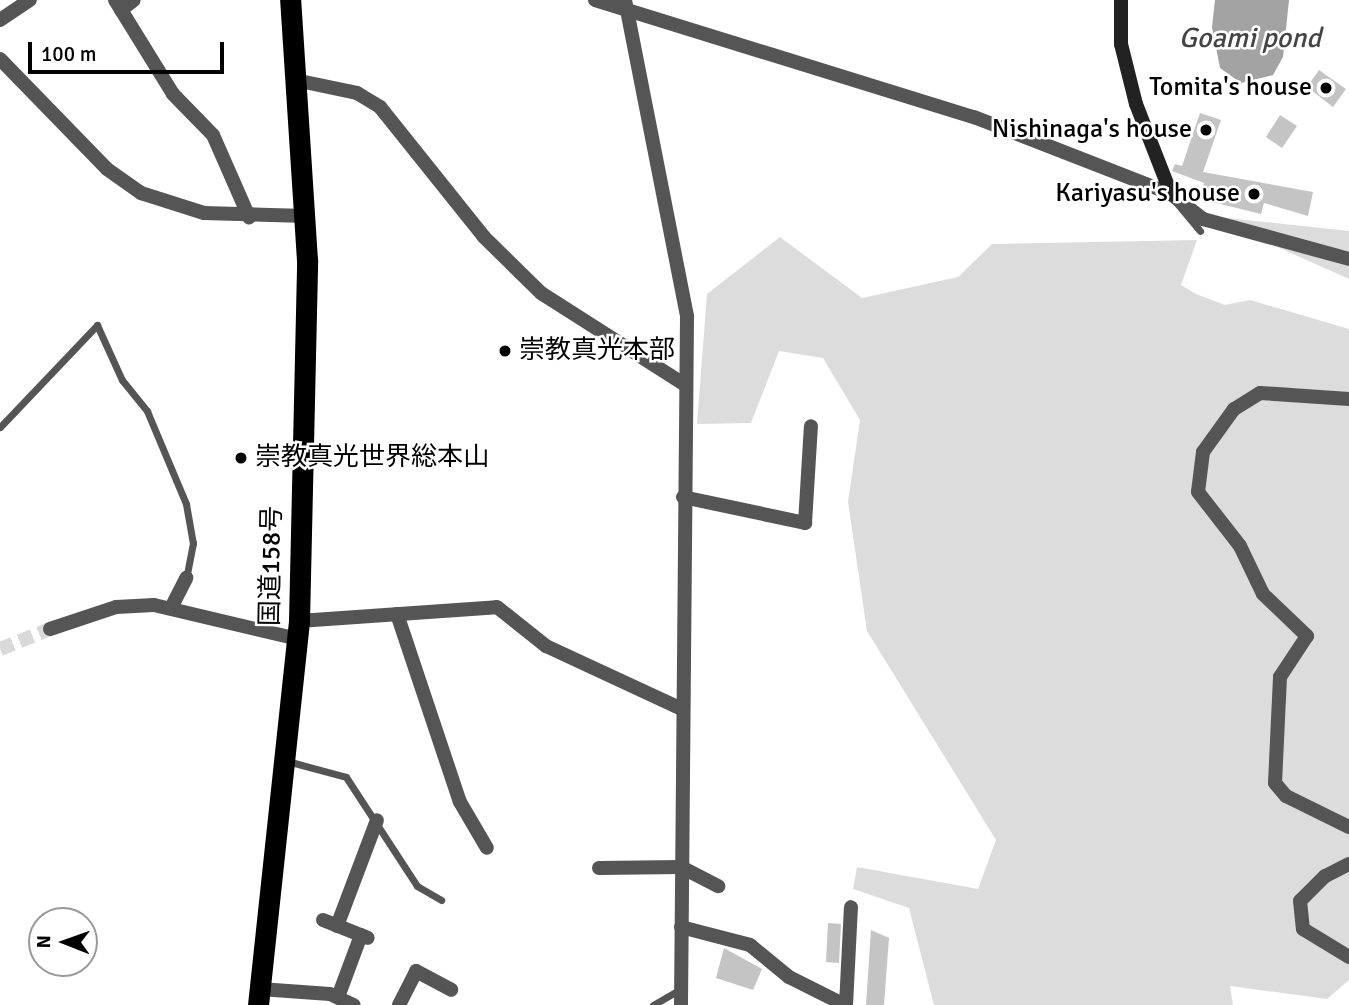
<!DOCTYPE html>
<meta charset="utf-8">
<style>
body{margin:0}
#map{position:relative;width:1349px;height:1005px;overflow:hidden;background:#fff;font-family:Signika,"Noto Sans JP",sans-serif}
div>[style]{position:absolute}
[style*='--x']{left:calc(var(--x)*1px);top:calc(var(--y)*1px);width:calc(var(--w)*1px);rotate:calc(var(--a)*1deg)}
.green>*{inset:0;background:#dcdcdc}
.water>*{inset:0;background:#a3a3a3}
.building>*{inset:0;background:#c4c4c4}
.street-tunnel>*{height:14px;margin-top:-7px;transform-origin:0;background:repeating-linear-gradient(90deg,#d9d9d9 0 14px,transparent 0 21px)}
.lane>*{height:7px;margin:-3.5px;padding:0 3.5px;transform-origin:3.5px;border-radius:3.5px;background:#555}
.street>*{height:14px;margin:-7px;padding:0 7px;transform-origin:7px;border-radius:7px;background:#555}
.secondary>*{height:14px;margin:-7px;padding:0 7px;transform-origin:7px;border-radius:7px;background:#222}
.highway>*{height:21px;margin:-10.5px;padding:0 10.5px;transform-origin:10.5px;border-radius:10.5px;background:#000}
.dots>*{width:19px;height:19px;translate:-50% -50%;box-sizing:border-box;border:4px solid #fff;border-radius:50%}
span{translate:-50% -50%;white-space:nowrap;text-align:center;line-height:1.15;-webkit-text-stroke:5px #fff;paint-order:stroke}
.poi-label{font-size:26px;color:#000}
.right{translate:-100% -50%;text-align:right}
.left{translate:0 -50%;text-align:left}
.street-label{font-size:26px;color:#000}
.water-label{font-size:28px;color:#444;font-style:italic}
.north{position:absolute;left:28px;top:907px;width:70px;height:70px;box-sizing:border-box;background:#fff;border:2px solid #999;border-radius:50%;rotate:271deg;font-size:19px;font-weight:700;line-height:28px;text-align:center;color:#000}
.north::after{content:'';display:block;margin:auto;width:24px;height:32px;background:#000;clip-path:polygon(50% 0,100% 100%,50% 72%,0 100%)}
.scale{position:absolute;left:28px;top:42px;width:196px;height:32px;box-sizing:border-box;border:4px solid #000;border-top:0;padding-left:9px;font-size:21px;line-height:24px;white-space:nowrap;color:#000;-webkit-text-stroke:5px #fff;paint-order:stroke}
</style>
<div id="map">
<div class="green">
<div style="clip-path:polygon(1208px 216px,1349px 231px,1349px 279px)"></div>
<div style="clip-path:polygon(780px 237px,862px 298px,958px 277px,992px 244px,1197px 240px,1181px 285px,1196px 294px,1225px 305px,1250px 300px,1349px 329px,1349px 980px,1327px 999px,1230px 986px,1233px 1005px,934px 1005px,909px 908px,853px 889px,857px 867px,978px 889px,996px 840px,867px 631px,848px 502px,860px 420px,823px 358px,779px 351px,751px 423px,697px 424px,707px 294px)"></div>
</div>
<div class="water">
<div style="clip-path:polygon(1215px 0,1289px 0,1283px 57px,1273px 75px,1241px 83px,1220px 68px,1212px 27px)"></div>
</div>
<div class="building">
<div style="clip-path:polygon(1319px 70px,1346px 89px,1333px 107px,1307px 87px)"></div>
<div style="clip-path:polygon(1200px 113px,1221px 120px,1203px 172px,1313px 192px,1308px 216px,1264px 203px,1261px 214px,1200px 199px,1204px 183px,1172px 171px,1175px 164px,1182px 166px)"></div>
<div style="clip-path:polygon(1280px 115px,1297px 126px,1282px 148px,1266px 137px)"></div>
<div style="clip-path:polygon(828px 923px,841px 924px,839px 963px,826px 962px)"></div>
<div style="clip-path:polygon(871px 930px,889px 938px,884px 1005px,866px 1005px)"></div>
<div style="clip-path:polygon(724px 948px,762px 969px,753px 990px,716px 978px)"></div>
</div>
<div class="street-tunnel">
<div style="--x:0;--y:649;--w:54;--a:-21.8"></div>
</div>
<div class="lane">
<div style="--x:1175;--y:201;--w:39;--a:50"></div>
<div style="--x:0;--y:427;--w:141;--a:-46.4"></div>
<div style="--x:97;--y:325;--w:60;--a:65.6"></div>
<div style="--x:122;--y:380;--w:40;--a:51"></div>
<div style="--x:147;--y:411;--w:101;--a:67.2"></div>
<div style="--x:186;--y:504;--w:40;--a:80"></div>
<div style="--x:193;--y:543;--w:36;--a:101"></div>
<div style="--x:287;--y:761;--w:61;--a:15.2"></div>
<div style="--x:346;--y:777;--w:130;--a:56.9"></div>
<div style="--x:417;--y:886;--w:28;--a:30"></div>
<div style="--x:653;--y:1005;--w:32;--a:-30"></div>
</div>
<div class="street">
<div style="--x:115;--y:0;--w:110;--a:58.3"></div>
<div style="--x:173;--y:94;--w:57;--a:45.7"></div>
<div style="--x:213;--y:135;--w:90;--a:66.3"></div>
<div style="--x:595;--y:0;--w:397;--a:17.2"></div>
<div style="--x:974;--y:117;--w:212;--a:21.3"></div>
<div style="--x:1171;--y:194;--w:41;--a:38"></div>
<div style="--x:1203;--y:219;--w:151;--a:15.3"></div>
<div style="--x:625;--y:0;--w:323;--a:78.9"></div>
<div style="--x:687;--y:317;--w:688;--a:90.5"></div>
<div style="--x:121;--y:10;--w:16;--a:-38"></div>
<div style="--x:0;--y:20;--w:36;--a:-34"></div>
<div style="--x:0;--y:59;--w:153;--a:45.8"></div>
<div style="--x:107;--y:169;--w:42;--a:35.2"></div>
<div style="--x:141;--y:193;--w:66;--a:17.6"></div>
<div style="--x:204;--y:213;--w:101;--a:1.7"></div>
<div style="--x:295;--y:80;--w:63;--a:11.8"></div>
<div style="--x:357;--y:93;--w:27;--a:31"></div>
<div style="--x:380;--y:107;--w:166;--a:51.3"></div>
<div style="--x:484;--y:237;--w:80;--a:44.5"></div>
<div style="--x:541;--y:293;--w:169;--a:32.5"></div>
<div style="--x:1349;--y:399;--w:89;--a:-176.1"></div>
<div style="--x:1260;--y:393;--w:31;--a:148"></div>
<div style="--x:1234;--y:409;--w:53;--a:125.8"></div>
<div style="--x:1203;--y:452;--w:40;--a:97.1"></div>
<div style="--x:1198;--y:492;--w:68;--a:52.1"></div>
<div style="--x:1240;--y:546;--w:53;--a:64.4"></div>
<div style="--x:1263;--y:594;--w:61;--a:43.7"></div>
<div style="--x:1307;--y:636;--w:49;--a:123.4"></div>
<div style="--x:1280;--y:677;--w:106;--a:92.7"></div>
<div style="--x:1275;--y:783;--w:17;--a:50"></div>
<div style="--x:1286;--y:796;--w:70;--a:26.2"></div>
<div style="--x:683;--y:497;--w:125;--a:12"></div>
<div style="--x:805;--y:523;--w:97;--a:-86.5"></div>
<div style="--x:171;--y:608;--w:34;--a:-63"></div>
<div style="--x:397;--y:614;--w:198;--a:71.5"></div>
<div style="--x:460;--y:802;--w:53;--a:59.6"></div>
<div style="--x:299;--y:621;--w:198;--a:-4"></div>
<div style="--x:497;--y:607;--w:63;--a:38.5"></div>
<div style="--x:546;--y:646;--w:150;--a:24.9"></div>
<div style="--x:50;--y:629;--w:70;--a:-18.4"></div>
<div style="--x:116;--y:607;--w:38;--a:-3"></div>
<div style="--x:154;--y:605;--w:148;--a:13.3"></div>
<div style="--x:1349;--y:864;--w:27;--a:153"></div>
<div style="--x:1325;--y:876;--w:35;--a:135"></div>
<div style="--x:1300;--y:901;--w:28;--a:84"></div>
<div style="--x:1303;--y:929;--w:54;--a:31.3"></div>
<div style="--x:599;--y:868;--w:82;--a:-0.7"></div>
<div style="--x:681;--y:867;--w:42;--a:27.2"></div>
<div style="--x:323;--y:920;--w:48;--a:21.8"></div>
<div style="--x:337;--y:926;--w:113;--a:-69.3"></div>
<div style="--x:681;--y:927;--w:71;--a:14.6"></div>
<div style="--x:750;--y:945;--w:50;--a:39.4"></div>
<div style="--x:789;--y:977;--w:63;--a:26.6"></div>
<div style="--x:260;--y:989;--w:70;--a:4.1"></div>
<div style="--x:330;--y:994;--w:26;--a:25"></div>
<div style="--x:338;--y:997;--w:66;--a:-69.6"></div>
<div style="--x:399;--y:1005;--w:38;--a:-63"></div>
<div style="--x:416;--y:971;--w:40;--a:28"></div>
<div style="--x:846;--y:1005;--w:98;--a:-87.1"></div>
</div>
<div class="secondary">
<div style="--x:1121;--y:0;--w:44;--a:90"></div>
<div style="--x:1121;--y:44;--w:62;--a:76"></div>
<div style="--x:1136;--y:104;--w:97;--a:68.7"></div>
</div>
<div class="highway">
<div style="--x:258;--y:1005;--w:386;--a:-83.9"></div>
<div style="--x:299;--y:621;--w:361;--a:-88.7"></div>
<div style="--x:307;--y:260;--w:261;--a:-93.7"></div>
</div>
<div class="dots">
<div style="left:1326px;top:88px;background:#000"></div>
<div style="left:1206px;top:130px;background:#000"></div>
<div style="left:1254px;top:194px;background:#000"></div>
<div style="left:505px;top:351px;background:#000"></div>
<div style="left:241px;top:458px;background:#000"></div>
</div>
<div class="poi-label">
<span class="right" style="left:1312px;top:88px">Tomita's house</span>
<span class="right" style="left:1192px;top:130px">Nishinaga's house</span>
<span class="right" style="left:1240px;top:194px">Kariyasu's house</span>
<span class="left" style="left:519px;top:351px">崇教真光本部</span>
<span class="left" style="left:255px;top:458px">崇教真光世界総本山</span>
</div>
<div class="street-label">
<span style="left:272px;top:566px;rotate:-89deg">国道158号</span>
</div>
<div class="water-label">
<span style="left:1250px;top:38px">Goami pond</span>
</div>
<div class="north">N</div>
<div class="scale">100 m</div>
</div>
